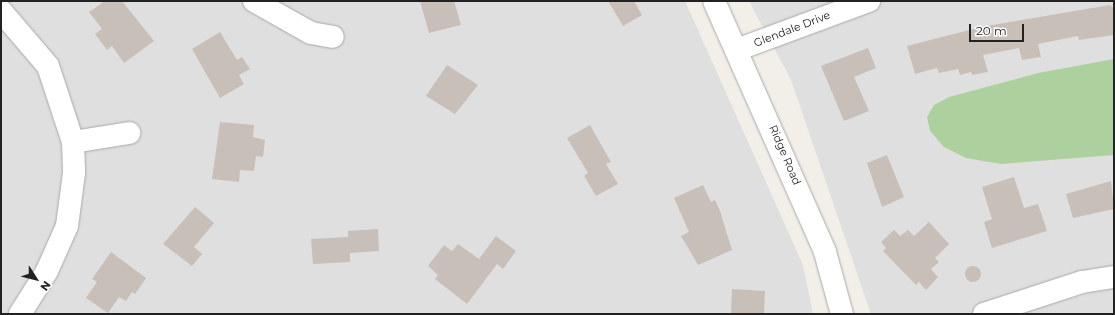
<!DOCTYPE html>
<style>
body{margin:0}
#map{position:relative;width:1115px;height:315px;overflow:hidden;background:#f2efe9;font-family:Montserrat,sans-serif}
div>[style]{position:absolute}
[style*='--x']{left:calc(var(--x)*1px);top:calc(var(--y)*1px);width:calc(var(--w)*1px);rotate:calc(var(--a)*1deg)}
.residential>*{inset:0;background:#e0dfdf}
.forest>*{inset:0;background:#add19e}
.building>*{inset:0;background:#c7bfb8}
.round{border-radius:50%}
.roads{filter:drop-shadow(0 0 1px #a9a9a9) drop-shadow(0 0 1px #a9a9a9)}
.minor>*{height:22px;margin:-11px;padding:0 11px;transform-origin:11px;border-radius:11px;background:#fff}
span{translate:-50% -50%;white-space:nowrap;text-align:center;line-height:1.15;-webkit-text-stroke:3px #fff;paint-order:stroke}
.street-label{font-size:11px;color:#222}
.frame{position:absolute;inset:0;border:2px solid #222;pointer-events:none}
.north{position:absolute;left:16px;top:259px;width:40px;height:40px;-webkit-text-stroke:3px #fff;paint-order:stroke;rotate:126deg;font-size:11px;font-weight:700;line-height:16px;text-align:center;color:#222}
.north::after{content:'';display:block;margin:auto;width:14px;height:18px;background:#222;clip-path:polygon(50% 0,100% 100%,50% 72%,0 100%)}
.scale{position:absolute;left:969px;top:24px;width:55px;height:18px;box-sizing:border-box;border:2px solid #222;border-top:0;padding-left:5px;font-size:12px;line-height:14px;white-space:nowrap;color:#222;-webkit-text-stroke:3px #fff;paint-order:stroke}
</style>
<div id="map">
<div class="residential">
<div style="clip-path:polygon(1px 1px,685px 1px,803px 265px,813px 314px,1px 314px)"></div>
<div style="clip-path:polygon(749px 1px,1114px 1px,1114px 314px,871px 314px,791px 80px)"></div>
</div>
<div class="forest">
<div style="clip-path:polygon(1114px 59px,1114px 155px,1001px 164px,966px 158px,944px 147px,930px 131px,927px 117px,934px 105px,949px 97px,1038px 73px)"></div>
</div>
<div class="building">
<div style="clip-path:polygon(105px 1px,122px 1px,154px 41px,124px 63px,112px 46px,107px 50px,95px 34px,102px 29px,89px 12px)"></div>
<div style="clip-path:polygon(420px 1px,454px 1px,461px 25px,429px 33px)"></div>
<div style="clip-path:polygon(608px 1px,634px 1px,642px 15px,623px 26px)"></div>
<div style="clip-path:polygon(1110px 5px,1114px 9px,1114px 35px,1079px 40px,1078px 36px,1038px 44px,1041px 57px,1022px 60px,1019px 48px,983px 55px,988px 72px,972px 75px,971px 72px,960px 75px,958px 69px,939px 73px,937px 68px,915px 74px,907px 46px,981px 27px)"></div>
<div style="clip-path:polygon(220px 32px,237px 60px,242px 57px,250px 69px,239px 75px,244px 84px,220px 98px,192px 49px)"></div>
<div style="clip-path:polygon(868px 48px,876px 68px,854px 77px,869px 111px,844px 121px,821px 66px)"></div>
<div style="clip-path:polygon(447px 65px,478px 85px,455px 114px,426px 96px)"></div>
<div style="clip-path:polygon(220px 122px,254px 125px,253px 137px,265px 140px,263px 157px,256px 156px,254px 171px,240px 170px,239px 182px,212px 179px)"></div>
<div style="clip-path:polygon(590px 125px,611px 162px,606px 164px,618px 184px,596px 196px,584px 176px,588px 173px,567px 138px)"></div>
<div style="clip-path:polygon(887px 155px,904px 197px,882px 207px,867px 163px)"></div>
<div style="clip-path:polygon(1014px 177px,1024px 208px,1038px 204px,1047px 231px,992px 248px,984px 222px,992px 219px,982px 187px)"></div>
<div style="clip-path:polygon(1111px 181px,1114px 209px,1073px 218px,1066px 194px)"></div>
<div style="clip-path:polygon(703px 185px,711px 202px,715px 200px,720px 211px,732px 250px,698px 265px,681px 236px,689px 232px,674px 198px)"></div>
<div style="clip-path:polygon(195px 207px,214px 223px,194px 247px,202px 254px,192px 266px,163px 244px)"></div>
<div style="clip-path:polygon(929px 222px,949px 244px,935px 258px,939px 262px,931px 269px,938px 277px,926px 290px,919px 282px,916px 285px,883px 251px,886px 248px,881px 242px,894px 230px,900px 236px,908px 230px,914px 236px)"></div>
<div style="clip-path:polygon(378px 229px,379px 251px,350px 253px,350px 262px,313px 264px,311px 239px,348px 237px,348px 231px)"></div>
<div style="clip-path:polygon(496px 236px,516px 251px,503px 269px,497px 264px,467px 304px,435px 279px,438px 275px,428px 266px,444px 245px,452px 251px,458px 244px,479px 259px)"></div>
<div style="clip-path:polygon(111px 252px,146px 278px,135px 294px,132px 292px,126px 301px,119px 297px,108px 313px,86px 298px,97px 282px,92px 279px)"></div>
<div class="round" style="left:965px;top:266px;width:16px;height:16px"></div>
<div style="clip-path:polygon(732px 289px,765px 291px,764px 314px,731px 314px)"></div>
</div>
<div class="roads">
<div class="minor">
<div style="--x:254;--y:1;--w:65;--a:29.3"></div>
<div style="--x:311;--y:33;--w:22;--a:10"></div>
<div style="--x:714;--y:1;--w:274;--a:66.1"></div>
<div style="--x:825;--y:252;--w:64;--a:74.7"></div>
<div style="--x:1;--y:11;--w:72;--a:49.5"></div>
<div style="--x:48;--y:66;--w:80;--a:71.8"></div>
<div style="--x:73;--y:142;--w:31;--a:88"></div>
<div style="--x:74;--y:173;--w:53;--a:97.5"></div>
<div style="--x:67;--y:226;--w:49;--a:114"></div>
<div style="--x:47;--y:271;--w:51;--a:122.1"></div>
<div style="--x:739;--y:49;--w:139;--a:-20.3"></div>
<div style="--x:73;--y:142;--w:57;--a:-9.1"></div>
<div style="--x:984;--y:314;--w:103;--a:-18.1"></div>
<div style="--x:1082;--y:282;--w:32;--a:-9"></div>
</div>
</div>
<div class="street-label">
<span style="left:792px;top:29px;rotate:-21deg">Glendale Drive</span>
<span style="left:785px;top:155px;rotate:67deg">Ridge Road</span>
</div>
<div class="frame"></div>
<div class="north">N</div>
<div class="scale">20 m</div>
</div>
